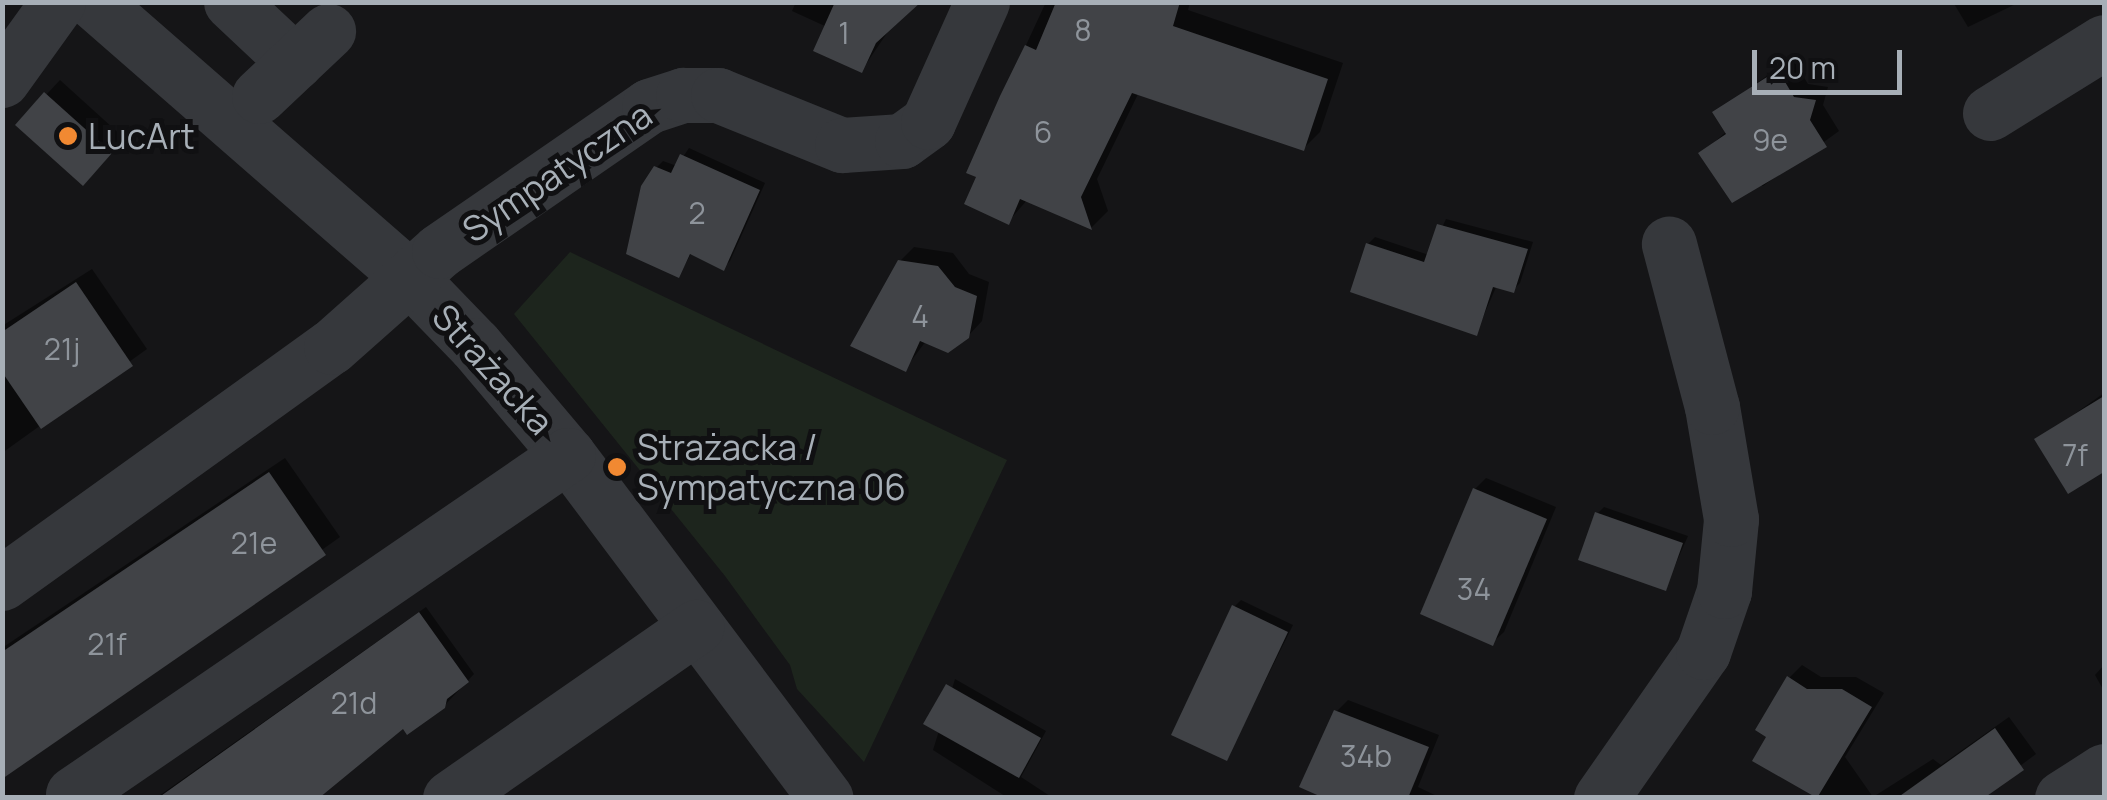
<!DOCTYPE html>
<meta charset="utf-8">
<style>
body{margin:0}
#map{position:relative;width:2107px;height:800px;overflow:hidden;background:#151517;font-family:Manrope,sans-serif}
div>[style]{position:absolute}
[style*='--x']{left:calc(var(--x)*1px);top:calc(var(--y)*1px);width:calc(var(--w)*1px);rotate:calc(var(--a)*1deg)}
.green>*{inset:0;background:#1d251d}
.shadow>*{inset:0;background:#0007}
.building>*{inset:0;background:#414347}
.minor>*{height:55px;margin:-27.5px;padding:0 27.5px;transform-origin:27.5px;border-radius:27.5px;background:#36383c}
.dots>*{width:28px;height:28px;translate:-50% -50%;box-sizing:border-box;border:5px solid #101012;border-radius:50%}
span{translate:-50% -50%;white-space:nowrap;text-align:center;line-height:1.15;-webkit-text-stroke:10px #101012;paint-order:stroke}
.number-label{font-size:30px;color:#8e949b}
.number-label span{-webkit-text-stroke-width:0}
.poi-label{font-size:35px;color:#a7afb7}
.left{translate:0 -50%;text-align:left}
.street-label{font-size:35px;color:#a7afb7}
.frame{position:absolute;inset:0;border:5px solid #a7afb7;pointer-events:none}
.scale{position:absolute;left:1752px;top:50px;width:150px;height:45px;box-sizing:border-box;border:5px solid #a7afb7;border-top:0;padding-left:12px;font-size:30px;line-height:35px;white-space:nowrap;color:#a7afb7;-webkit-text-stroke:8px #101012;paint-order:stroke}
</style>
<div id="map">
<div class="green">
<div style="clip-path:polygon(570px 252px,1007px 460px,864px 762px,797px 689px,790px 665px,725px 576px,514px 314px)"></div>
</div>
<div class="shadow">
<div style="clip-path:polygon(796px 2px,908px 2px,862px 70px,827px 27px,792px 11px)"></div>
<div style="clip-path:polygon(1046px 2px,1190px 2px,1188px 10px,1343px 63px,1320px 132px,1304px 148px,1139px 92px,1097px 179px,1108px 211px,1092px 227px,1028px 199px,1008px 222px,979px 176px,1002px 97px)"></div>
<div style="clip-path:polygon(1953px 2px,2020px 2px,1968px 27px)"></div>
<div style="clip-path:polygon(1792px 58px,1808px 84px,1828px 87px,1823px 105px,1839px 131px,1763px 186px,1702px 153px,1727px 131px,1715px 113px)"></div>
<div style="clip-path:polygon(60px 80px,124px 138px,97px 169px,18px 125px)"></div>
<div style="clip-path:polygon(689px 148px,765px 183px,730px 261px,723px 268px,692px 252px,679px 275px,656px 168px,663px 161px,677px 166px)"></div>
<div style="clip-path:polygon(1446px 219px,1533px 242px,1520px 283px,1513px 290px,1497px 285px,1476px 333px,1368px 244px,1375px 237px,1429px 255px)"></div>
<div style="clip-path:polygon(914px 247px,953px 253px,969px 274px,989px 282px,982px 321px,968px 336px,926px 341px,905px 369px,900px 261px)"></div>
<div style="clip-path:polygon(92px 269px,147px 349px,2px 453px,2px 326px)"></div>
<div style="clip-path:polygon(2104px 393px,2104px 469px,2069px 491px,2038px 440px)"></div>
<div style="clip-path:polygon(285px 458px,340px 537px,2px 778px,2px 648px)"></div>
<div style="clip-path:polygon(1486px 478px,1556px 507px,1504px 632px,1492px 643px,1475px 489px)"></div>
<div style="clip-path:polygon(1604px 507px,1688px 536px,1665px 588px,1597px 514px)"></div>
<div style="clip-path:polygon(1241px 600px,1293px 625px,1227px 758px,1234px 607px)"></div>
<div style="clip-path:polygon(426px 607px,474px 674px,444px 706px,404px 725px,301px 798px,156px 798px)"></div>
<div style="clip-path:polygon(1802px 665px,1821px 677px,1856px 677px,1884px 693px,1845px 757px,1873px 797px,1933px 759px,1941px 765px,2009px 717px,2036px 754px,1977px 798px,1817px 798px,1769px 736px,1789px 678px)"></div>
<div style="clip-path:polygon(2104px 665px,2104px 691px,2095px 675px)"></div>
<div style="clip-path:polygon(955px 679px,1046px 731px,1021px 777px,1053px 798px,1008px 798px,933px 750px)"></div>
<div style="clip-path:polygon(1348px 700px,1439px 735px,1418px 787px,1441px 798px,1330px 798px,1336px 712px)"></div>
</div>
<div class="building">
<div style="clip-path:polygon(835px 2px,921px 2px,876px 43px,862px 73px,813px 51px)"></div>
<div style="clip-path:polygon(1056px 2px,1180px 2px,1173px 26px,1328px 79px,1304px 151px,1132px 93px,1081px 197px,1092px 230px,1020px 199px,1009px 225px,964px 204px,976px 177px,966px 173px,1000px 96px,1025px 45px,1036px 50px)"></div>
<div style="clip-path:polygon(1778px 70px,1794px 97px,1816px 100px,1810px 120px,1827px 147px,1732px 203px,1698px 153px,1726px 134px,1712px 112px)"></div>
<div style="clip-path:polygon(44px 92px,112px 153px,83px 186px,15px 125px)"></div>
<div style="clip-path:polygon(680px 154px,760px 190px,724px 271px,690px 254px,679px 278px,626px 254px,641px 186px,654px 166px,671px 173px)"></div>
<div style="clip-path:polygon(1437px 224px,1528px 249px,1514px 293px,1493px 287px,1477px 336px,1350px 292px,1366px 243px,1424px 262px)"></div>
<div style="clip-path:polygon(898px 260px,938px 266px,955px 287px,977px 296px,969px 338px,948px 353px,920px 341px,906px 372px,850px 346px)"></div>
<div style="clip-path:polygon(76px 282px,133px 366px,41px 429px,2px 372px,2px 332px)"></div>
<div style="clip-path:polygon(2104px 396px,2104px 472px,2068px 494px,2034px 439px)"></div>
<div style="clip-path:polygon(269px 472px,326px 555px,2px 779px,2px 652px)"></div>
<div style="clip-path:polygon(1473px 488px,1547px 519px,1493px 646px,1420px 614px)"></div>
<div style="clip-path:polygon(1595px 512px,1683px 543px,1666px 591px,1578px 560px)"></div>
<div style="clip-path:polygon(1232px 605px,1288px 632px,1227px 761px,1171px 735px)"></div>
<div style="clip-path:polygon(419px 612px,469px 682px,447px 699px,445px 708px,407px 735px,403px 729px,319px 798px,158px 798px)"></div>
<div style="clip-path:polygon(1787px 676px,1807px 689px,1842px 689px,1872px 707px,1817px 798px,1752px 761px,1766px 737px,1755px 730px)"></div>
<div style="clip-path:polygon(946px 684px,1041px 738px,1019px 778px,923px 724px)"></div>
<div style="clip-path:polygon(1334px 710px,1429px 747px,1408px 798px,1324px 798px,1299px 787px)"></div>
<div style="clip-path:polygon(1995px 728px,2024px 770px,1984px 798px,1897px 798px)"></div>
</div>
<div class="minor">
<div style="--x:94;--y:2;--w:420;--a:41.1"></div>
<div style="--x:410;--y:278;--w:93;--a:45.9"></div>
<div style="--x:475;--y:345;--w:144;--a:49.8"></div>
<div style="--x:568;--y:455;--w:429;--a:53.1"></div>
<div style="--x:231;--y:2;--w:88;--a:43.2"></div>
<div style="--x:2;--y:80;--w:96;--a:-54.3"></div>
<div style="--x:259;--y:96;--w:95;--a:-43.3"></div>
<div style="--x:1990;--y:113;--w:134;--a:-31.9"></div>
<div style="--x:2;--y:583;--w:405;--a:-35.7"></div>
<div style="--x:331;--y:347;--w:144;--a:-41.6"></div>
<div style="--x:439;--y:251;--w:255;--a:-34.6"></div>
<div style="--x:649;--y:106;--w:36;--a:-18"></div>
<div style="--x:683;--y:95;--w:35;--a:0"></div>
<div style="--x:718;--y:95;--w:134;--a:22"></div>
<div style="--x:842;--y:145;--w:60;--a:-3.8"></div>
<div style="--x:902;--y:141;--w:32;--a:-36"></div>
<div style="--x:928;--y:122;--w:132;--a:-65.8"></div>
<div style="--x:73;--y:794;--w:600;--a:-34.41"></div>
<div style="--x:450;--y:798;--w:300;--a:-34.8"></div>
<div style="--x:1601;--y:798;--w:178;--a:-55.1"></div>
<div style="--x:1703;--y:652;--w:65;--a:-71"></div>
<div style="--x:1724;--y:591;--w:72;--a:-84.4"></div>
<div style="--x:1731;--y:519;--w:114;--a:-99.6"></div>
<div style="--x:1712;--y:407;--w:169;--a:-104.8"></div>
<div style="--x:2062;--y:798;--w:50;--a:-32.7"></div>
</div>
<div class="dots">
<div style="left:68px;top:136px;background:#f18932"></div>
<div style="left:617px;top:467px;background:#f18932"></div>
</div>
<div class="number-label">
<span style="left:1083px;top:30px">8</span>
<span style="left:844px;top:33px">1</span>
<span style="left:1043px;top:132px">6</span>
<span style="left:1770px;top:140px">9e</span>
<span style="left:697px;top:213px">2</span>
<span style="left:920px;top:316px">4</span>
<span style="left:62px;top:349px">21j</span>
<span style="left:2075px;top:455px">7f</span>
<span style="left:254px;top:543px">21e</span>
<span style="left:1474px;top:589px">34</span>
<span style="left:107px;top:644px">21f</span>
<span style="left:354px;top:703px">21d</span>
<span style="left:1366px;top:756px">34b</span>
</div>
<div class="poi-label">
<span class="left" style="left:88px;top:136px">LucArt</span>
<span class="left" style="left:637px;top:467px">Strażacka /<br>Sympatyczna 06</span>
</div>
<div class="street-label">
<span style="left:557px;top:172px;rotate:-34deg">Sympatyczna</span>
<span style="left:493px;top:369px;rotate:48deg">Strażacka</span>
</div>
<div class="frame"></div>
<div class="scale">20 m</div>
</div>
